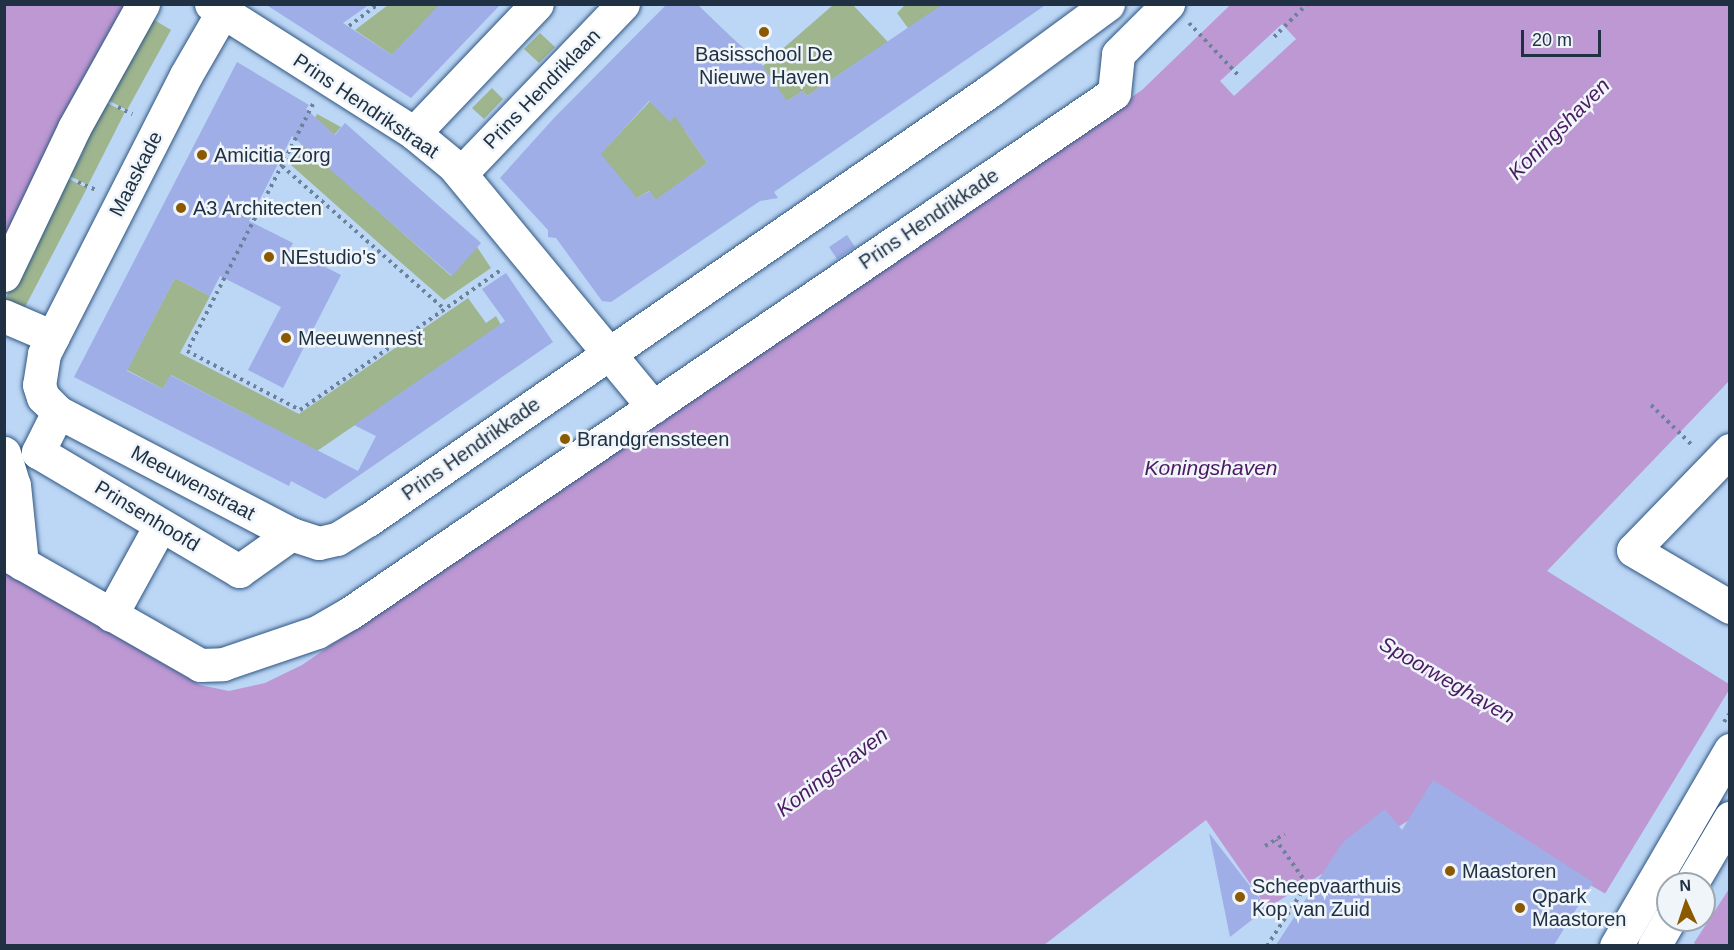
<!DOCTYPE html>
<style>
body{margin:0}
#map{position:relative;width:1734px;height:950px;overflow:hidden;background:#bcd6f5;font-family:Helvetica,sans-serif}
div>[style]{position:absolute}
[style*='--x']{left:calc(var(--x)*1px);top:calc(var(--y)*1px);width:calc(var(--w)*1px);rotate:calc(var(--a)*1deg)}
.green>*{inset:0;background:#9eb58e}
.water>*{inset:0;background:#bd98d3}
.pier>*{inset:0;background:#bcd6f5}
.building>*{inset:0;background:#9faee7}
.path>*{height:4px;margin-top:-2px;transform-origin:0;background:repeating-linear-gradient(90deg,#6c819a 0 3px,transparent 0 7.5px)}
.roads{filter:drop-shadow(0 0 2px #2f5681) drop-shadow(0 0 2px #2f5681)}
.minor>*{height:33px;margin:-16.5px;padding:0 16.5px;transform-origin:16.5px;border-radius:16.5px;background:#fff}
.dots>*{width:16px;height:16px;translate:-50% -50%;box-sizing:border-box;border:3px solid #f0f5fa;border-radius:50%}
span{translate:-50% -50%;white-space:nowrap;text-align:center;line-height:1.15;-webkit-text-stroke:5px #f0f5fa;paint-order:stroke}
.poi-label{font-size:20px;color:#203144}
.left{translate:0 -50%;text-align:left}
.street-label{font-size:20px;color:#203144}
.water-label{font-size:21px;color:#4b1b62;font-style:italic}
.frame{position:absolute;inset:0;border:6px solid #203144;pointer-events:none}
.north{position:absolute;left:1656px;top:872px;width:60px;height:60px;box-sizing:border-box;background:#f0f5fa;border:2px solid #9da7b1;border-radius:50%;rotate:357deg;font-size:16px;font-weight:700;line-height:24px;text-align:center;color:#203144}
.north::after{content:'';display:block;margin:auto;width:21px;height:27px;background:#8a5900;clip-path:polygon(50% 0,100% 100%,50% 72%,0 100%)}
.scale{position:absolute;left:1521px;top:30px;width:80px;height:27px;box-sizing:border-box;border:3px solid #203144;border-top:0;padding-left:8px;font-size:18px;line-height:21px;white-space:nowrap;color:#203144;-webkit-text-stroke:4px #f0f5fa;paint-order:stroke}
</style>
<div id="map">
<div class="green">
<div style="clip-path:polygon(388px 5px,440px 5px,392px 55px,355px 30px)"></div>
<div style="clip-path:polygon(833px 5px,853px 5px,888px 42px,807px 96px,803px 91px,787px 101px,757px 96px,775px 83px,763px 67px,685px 131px,707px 163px,656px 201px,649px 191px,637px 198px,588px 167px,720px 27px,763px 66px)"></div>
<div style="clip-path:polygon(905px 5px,950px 5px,908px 28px,897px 13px)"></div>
<div style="clip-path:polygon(151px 18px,171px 30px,127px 110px,104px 98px)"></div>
<div style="clip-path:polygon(540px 33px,555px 47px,539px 63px,524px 49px)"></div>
<div style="clip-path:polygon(492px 88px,503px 99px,484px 119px,472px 108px)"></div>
<div style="clip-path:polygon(103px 101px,125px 112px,88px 185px,70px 176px,84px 150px,78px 146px)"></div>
<div style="clip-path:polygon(317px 114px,341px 127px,316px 156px,451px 276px,477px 247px,491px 268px,444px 300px,390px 253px,291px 165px)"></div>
<div style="clip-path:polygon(69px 179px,87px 188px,24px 309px,5px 300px,35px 234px,40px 236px)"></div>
<div style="clip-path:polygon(175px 278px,210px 296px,180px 353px,299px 414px,468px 298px,486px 323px,496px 316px,501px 325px,317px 451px,171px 375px,163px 389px,127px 370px)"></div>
</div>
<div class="water">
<div style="clip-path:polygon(5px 5px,127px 5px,53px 138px,5px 238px)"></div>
<div style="clip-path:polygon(evenodd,1230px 5px,1729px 5px,1729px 381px,1547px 571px,1729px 684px,1729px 945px,1697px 945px,1440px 801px,1267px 908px,1206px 820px,1044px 945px,5px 946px,5px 572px,200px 685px,229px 691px,265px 683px,302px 665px,1142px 90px,1230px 5px,1668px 884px,1704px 884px,1704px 920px,1668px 920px,1668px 884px)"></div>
</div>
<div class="pier">
<div style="clip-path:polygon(1225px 4px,1230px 5px,1157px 75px,1155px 73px)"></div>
<div style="clip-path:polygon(1282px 24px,1296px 39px,1234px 96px,1220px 81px)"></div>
<div style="clip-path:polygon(evenodd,1729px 690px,1729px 889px,1692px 946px,1603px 897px,1729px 690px,1668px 884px,1704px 884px,1704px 920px,1668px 920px,1668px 884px)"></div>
</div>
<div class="building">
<div style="clip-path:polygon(265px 4px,370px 4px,343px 23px,392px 55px,440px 4px,501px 4px,411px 98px)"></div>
<div style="clip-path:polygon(evenodd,667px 4px,697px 4px,749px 54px,752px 51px,787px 101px,803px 91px,807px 96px,943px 4px,1047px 4px,774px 192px,778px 198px,760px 201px,611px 302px,602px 301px,556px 238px,548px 237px,548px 230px,500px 178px,554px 118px,667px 4px,649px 101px,670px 122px,675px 116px,707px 163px,655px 200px,650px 191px,637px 198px,601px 154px,649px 101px)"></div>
<div style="clip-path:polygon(237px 62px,309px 105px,306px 109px,335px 135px,345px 123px,481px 243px,452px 276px,292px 136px,249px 221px,293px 243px,290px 249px,341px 275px,283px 388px,248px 370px,281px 307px,220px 276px,210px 296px,175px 278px,127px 371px,163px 389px,170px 375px,358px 471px,376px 436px,354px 425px,505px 321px,482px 289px,506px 273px,553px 342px,325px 499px,291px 481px,289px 486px,74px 377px)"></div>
<div style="clip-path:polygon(847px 235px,855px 247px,837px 259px,829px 247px)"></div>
<div style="clip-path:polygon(1433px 780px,1593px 882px,1554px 945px,1276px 945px,1343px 842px,1385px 809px,1402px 830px)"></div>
<div style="clip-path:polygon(1209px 833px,1267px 908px,1230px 937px)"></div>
</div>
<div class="path">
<div style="--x:1189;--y:23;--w:74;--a:46.6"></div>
<div style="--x:349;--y:26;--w:36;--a:-37"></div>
<div style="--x:1274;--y:37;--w:47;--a:-45"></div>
<div style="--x:313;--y:104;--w:277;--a:117"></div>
<div style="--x:187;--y:351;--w:127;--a:27.6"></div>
<div style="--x:300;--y:410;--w:245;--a:-34.9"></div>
<div style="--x:118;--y:107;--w:16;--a:27"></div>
<div style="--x:282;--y:166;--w:216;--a:41.4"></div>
<div style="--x:78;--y:182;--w:20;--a:24"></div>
<div style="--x:1651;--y:405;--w:59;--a:44.3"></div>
<div style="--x:1724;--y:722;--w:11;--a:-56"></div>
<div style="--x:1265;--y:846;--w:23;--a:-31"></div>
<div style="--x:1267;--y:946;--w:74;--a:-57.2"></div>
<div style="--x:1307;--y:884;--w:54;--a:-125.2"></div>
</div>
<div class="roads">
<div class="minor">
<div style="--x:211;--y:4;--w:241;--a:32.4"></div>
<div style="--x:414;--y:133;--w:50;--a:39.4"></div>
<div style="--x:453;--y:165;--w:314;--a:50.4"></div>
<div style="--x:227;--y:4;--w:82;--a:120"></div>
<div style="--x:186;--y:75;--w:313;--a:117"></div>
<div style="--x:44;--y:354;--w:31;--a:99"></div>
<div style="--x:39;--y:385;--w:13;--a:72"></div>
<div style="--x:43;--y:397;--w:21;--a:45"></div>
<div style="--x:58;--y:412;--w:263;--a:27.6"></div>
<div style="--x:291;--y:534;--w:29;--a:18"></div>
<div style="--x:319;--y:543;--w:18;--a:-13"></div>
<div style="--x:337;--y:539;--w:36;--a:-32"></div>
<div style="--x:368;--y:520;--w:757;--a:-34.61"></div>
<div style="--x:991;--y:90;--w:145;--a:-36.3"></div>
<div style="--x:414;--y:133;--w:178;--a:-46.4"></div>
<div style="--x:461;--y:173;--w:234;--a:-46.2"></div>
<div style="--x:4;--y:275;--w:163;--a:-64.5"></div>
<div style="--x:74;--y:128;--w:142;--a:-60.9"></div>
<div style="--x:4;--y:316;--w:53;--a:23.2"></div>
<div style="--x:58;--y:412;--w:45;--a:116.6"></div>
<div style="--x:38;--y:452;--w:234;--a:30.6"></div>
<div style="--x:239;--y:571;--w:64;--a:-35.4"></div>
<div style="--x:1730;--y:450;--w:139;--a:134.1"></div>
<div style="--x:1633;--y:550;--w:113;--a:30.4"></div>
<div style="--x:4;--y:453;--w:34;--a:73"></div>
<div style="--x:14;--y:485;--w:79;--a:84.2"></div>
<div style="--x:4;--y:553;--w:226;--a:29.7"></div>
<div style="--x:200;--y:665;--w:23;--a:-2"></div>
<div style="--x:223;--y:664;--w:99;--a:-18.8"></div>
<div style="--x:317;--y:632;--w:38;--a:-30"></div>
<div style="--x:350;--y:613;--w:924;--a:-34.24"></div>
<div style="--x:1114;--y:93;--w:39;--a:-84"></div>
<div style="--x:1118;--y:54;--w:71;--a:-45"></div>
<div style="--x:111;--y:615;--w:91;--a:-61.2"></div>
<div style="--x:1691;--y:884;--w:77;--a:-59.4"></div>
<div style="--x:1616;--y:946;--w:227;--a:-59.8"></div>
<div style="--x:1654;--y:946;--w:30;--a:-60"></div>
</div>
</div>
<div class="dots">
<div style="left:764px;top:32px;background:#8a5900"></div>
<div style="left:202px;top:155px;background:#8a5900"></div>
<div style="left:181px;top:208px;background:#8a5900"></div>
<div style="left:269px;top:257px;background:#8a5900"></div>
<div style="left:286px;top:338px;background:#8a5900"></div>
<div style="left:565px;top:439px;background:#8a5900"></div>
<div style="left:1450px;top:871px;background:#8a5900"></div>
<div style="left:1240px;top:897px;background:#8a5900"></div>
<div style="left:1520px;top:908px;background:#8a5900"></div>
</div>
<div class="poi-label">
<span style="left:764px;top:66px">Basisschool De<br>Nieuwe Haven</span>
<span class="left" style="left:214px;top:155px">Amicitia Zorg</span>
<span class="left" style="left:193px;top:208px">A3 Architecten</span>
<span class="left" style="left:281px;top:257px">NEstudio's</span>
<span class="left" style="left:298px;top:338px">Meeuwennest</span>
<span class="left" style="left:577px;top:439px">Brandgrenssteen</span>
<span class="left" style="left:1462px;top:871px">Maastoren</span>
<span class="left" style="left:1252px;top:898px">Scheepvaarthuis<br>Kop van Zuid</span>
<span class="left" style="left:1532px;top:908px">Qpark<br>Maastoren</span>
</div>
<div class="street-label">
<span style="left:542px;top:89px;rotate:-46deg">Prins Hendriklaan</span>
<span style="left:366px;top:106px;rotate:34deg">Prins Hendrikstraat</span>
<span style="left:136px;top:174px;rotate:-63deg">Maaskade</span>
<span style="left:929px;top:219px;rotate:-34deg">Prins Hendrikkade</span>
<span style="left:471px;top:449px;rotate:-35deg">Prins Hendrikkade</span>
<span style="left:193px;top:483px;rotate:28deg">Meeuwenstraat</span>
<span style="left:147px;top:516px;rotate:31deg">Prinsenhoofd</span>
</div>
<div class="water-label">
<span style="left:1559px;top:129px;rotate:-45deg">Koningshaven</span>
<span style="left:1211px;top:468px">Koningshaven</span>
<span style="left:1447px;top:680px;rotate:30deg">Spoorweghaven</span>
<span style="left:832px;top:772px;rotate:-37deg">Koningshaven</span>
</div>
<div class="frame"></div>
<div class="north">N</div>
<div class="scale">20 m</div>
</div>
